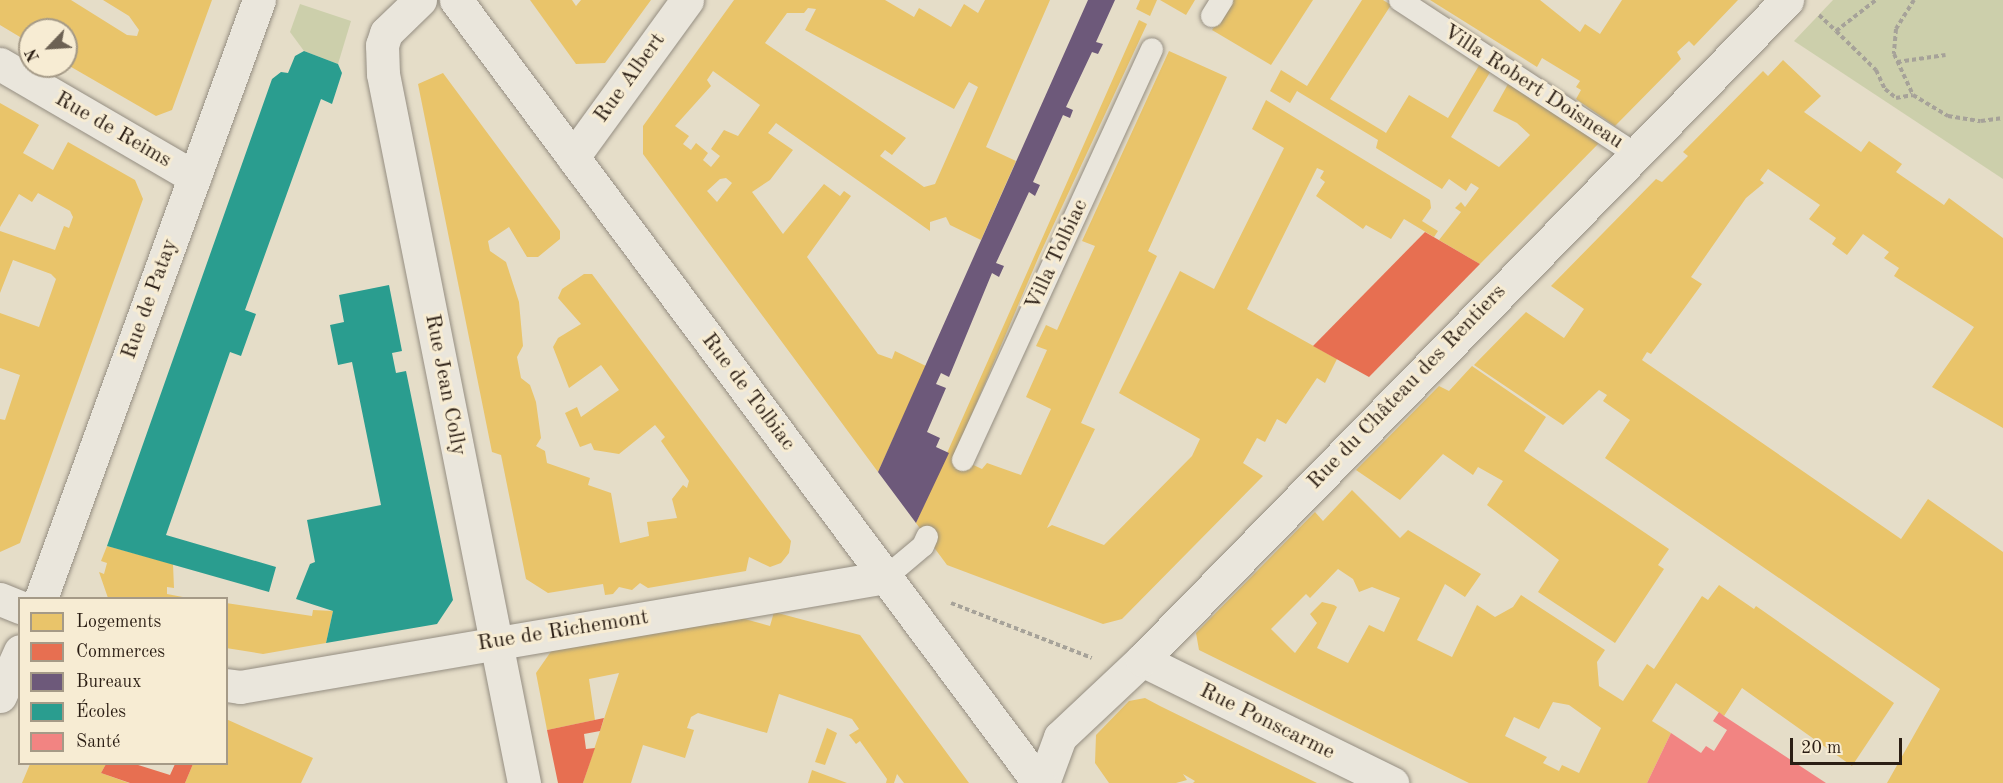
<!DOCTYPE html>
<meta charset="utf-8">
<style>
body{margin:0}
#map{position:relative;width:2003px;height:783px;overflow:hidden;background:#e5ddc8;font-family:"Old Standard TT",serif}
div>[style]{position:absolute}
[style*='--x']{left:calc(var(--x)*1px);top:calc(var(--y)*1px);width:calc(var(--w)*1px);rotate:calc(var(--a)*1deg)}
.green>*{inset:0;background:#cccfab}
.homes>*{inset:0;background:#e9c46a}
.shops>*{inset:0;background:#e76f51}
.offices>*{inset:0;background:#6d597a}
.schools>*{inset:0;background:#2a9d8f}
.health>*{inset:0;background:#f28482}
.path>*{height:4px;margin-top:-2px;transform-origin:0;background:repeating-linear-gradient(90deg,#a6a299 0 4.5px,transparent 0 7.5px)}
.roads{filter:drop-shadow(0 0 2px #958e82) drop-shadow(0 0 2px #958e82)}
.lane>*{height:22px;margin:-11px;padding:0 11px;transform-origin:11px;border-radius:11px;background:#eae6dc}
.street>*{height:33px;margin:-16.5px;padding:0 16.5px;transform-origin:16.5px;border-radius:16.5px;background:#eae6dc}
.secondary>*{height:33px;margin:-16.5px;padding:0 16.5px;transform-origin:16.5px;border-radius:16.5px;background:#eae6dc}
span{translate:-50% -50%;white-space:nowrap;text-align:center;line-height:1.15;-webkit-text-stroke:6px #f7ecd3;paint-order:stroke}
.street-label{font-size:22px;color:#2b1e14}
.legend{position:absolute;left:18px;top:597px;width:210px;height:168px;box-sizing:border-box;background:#f7ecd3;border:2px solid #a59a87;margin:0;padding:8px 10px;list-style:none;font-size:18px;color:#2b1e14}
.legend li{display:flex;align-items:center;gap:12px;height:30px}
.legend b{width:30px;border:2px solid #a59a87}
.north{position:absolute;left:18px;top:18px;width:60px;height:60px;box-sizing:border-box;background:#f7ecd3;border:2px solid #a59a87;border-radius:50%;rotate:245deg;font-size:16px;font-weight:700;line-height:24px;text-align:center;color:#2b1e14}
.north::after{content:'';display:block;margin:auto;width:21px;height:27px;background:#6c6153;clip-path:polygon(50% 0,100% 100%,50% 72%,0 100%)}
.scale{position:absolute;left:1790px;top:738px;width:112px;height:27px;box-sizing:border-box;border:3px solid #2b1e14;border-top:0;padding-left:8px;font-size:18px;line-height:21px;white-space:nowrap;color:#2b1e14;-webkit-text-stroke:4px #f7ecd3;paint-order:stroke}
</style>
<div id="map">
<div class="green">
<div style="clip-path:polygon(1833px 0,2003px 0,2003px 179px,1794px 41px)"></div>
<div style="clip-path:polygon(300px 4px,351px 21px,338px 64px,304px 51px,290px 32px)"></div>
</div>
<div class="homes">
<div style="clip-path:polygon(0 0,71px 0,127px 35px,137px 36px,139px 30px,129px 16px,103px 0,212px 0,172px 110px,156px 116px,66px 64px,66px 30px,30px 30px,30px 43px,0 25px)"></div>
<div style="clip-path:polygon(530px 0,572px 0,576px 6px,581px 0,651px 0,605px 63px,576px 64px)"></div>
<div style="clip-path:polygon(evenodd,734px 0,885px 0,914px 17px,919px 8px,951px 27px,964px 4px,978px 13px,985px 0,1050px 0,986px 147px,1016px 161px,981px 240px,950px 225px,946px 217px,930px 222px,930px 231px,776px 123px,768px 133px,793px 150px,770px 180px,752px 192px,783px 234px,824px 184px,840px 196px,844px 191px,851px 196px,807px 257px,878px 354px,892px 359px,895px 351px,926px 366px,878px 472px,643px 154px,643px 126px,734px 0,808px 8px,816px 9px,805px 30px,954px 109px,969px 82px,978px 87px,935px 184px,924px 187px,880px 156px,885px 150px,892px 155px,906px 138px,765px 43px,787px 13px,804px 13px,808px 8px,734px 0,713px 71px,760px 105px,738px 136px,724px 130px,711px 149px,720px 156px,711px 167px,703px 160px,708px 153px,696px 143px,691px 150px,683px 144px,689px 136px,675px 126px,711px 86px,707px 80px,713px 71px,734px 0,726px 178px,732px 183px,717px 202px,707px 191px,720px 179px,726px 178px)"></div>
<div style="clip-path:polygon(1140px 0,1157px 0,1150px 16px,1136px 9px)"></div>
<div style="clip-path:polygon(1160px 0,1195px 0,1186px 15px)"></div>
<div style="clip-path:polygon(1232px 0,1313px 0,1271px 65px,1212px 30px)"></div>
<div style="clip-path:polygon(1362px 0,1383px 0,1391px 5px,1330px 99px,1383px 131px,1386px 133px,1409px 95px,1448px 118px,1481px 62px,1492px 69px,1451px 137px,1499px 167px,1530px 135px,1517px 123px,1493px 111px,1508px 84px,1601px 141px,1480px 264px,1439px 240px,1461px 212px,1455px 208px,1461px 202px,1465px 207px,1479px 188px,1471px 183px,1466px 191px,1449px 179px,1442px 189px,1376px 148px,1378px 140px,1297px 91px,1290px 103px,1270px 91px,1281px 70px,1307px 86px)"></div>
<div style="clip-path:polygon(1430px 0,1540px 0,1580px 32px,1585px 24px,1600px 34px,1622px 0,1738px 0,1694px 46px,1689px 41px,1677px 52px,1681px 59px,1615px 126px,1576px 99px,1581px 90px,1576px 87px,1580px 81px,1542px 58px,1537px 67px)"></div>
<div style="clip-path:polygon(1139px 20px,1147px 24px,1039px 256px,954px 456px,982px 469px,987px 463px,1021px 475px,1051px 409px,1026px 397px,1047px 350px,1036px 346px,1046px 325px,1057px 330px,1095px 246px,1082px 241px,1169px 51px,1227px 77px,1148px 251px,1157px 256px,1081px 423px,1095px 429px,1047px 528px,1052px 525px,1104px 545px,1192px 456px,1200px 439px,1119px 393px,1180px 271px,1214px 289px,1284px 148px,1252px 129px,1266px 100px,1430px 200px,1431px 208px,1422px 221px,1438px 231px,1434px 237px,1404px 219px,1391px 239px,1366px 225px,1363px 229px,1316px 196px,1325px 182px,1320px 178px,1324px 171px,1317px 168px,1247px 309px,1337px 359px,1325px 383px,1317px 378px,1286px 424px,1277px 419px,1265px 442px,1257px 438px,1243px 463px,1263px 476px,1122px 619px,1103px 624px,947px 565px,916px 523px)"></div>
<div style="clip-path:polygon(1783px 60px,1821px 96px,1804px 112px,1861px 152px,1869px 141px,1902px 164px,1896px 172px,1944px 205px,1949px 198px,2003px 238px,2003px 428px,1932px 387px,1974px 327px,1894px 276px,1899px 268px,1884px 258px,1889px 252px,1863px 234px,1847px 255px,1832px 244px,1836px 238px,1809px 219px,1820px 205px,1768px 169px,1760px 180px,1764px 183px,1746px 198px,1691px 277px,1702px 284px,1651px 354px,1647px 352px,1642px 360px,1901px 539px,1928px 499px,2003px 552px,2003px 783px,1887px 783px,1940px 689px,1605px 458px,1630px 420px,1603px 401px,1607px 395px,1599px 390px,1563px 425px,1474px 365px,1526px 312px,1564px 338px,1584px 309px,1551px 286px,1656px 179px,1662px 182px,1688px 156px,1683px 152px,1763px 71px,1768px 76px)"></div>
<div style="clip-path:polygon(443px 73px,560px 231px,560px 239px,538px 257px,527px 257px,509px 227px,488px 241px,490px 251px,506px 262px,519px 302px,523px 346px,517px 357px,521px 378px,530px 385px,536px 402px,541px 438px,536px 446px,545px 451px,547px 463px,590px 478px,588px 485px,611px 493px,620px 543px,649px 536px,647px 522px,677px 518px,672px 499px,683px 485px,687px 488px,689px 481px,661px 441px,665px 437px,655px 425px,619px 454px,594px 450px,591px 443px,580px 447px,565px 413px,577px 407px,581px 417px,619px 390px,601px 365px,569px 388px,553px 347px,558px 338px,581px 324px,558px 298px,562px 289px,584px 274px,592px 274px,791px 541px,789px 553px,781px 563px,770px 567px,749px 557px,746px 571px,648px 588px,640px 583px,632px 590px,619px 587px,613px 594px,605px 595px,603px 584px,548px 593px,526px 579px,501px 455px,492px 452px,418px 84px)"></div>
<div style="clip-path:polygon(0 103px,39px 125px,23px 153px,53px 170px,68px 142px,135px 180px,143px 199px,20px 543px,0 552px,0 419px,5px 420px,20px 375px,0 368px,0 313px,39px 327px,56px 279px,51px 274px,13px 260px,0 293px,0 231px,55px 250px,64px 226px,69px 228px,73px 217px,70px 211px,38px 193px,32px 202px,19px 194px,0 227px)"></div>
<div style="clip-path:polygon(1472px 366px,1546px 417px,1524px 451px,1669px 549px,1658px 565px,1664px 569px,1615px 643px,1538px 592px,1559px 560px,1487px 505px,1503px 481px,1478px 467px,1473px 475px,1443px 454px,1400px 500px,1356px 470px,1439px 386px,1449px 391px)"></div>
<div style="clip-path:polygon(evenodd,1352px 490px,1400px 538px,1408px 530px,1481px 574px,1465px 597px,1445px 584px,1417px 640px,1452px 657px,1477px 605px,1495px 617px,1513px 607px,1521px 595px,1605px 650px,1597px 662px,1599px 686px,1623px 701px,1647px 664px,1654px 669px,1702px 596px,1708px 600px,1719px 585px,1754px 609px,1756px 606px,1894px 703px,1852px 766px,1742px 688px,1724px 716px,1676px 683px,1652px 721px,1671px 733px,1647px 783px,1469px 783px,1199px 650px,1196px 633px,1315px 512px,1323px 521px,1352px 490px,1338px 569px,1353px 579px,1359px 592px,1372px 587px,1400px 598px,1384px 632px,1369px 625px,1348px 663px,1317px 648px,1337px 607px,1334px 605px,1322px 602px,1310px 614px,1317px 623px,1295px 653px,1271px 629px,1306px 594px,1310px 598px,1338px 569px,1352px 490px,1553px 702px,1569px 705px,1601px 728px,1579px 773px,1562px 765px,1559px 771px,1543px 763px,1547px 757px,1505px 736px,1514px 717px,1539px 729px,1553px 702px)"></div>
<div style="clip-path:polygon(107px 546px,173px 564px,174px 588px,167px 587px,167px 594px,188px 598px,108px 598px,99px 572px,104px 574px,107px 563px,101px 561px)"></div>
<div style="clip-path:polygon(226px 603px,312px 616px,313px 610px,333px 611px,326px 643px,263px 654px,226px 648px)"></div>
<div style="clip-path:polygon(774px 612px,860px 635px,969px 783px,904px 783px,897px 774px,894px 783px,886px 783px,887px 779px,860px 741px,856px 744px,849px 735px,859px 729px,852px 719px,779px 694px,767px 733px,698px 713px,691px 717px,687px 728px,694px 730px,685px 758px,643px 745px,631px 783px,583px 783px,619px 673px,589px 679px,595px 720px,547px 730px,536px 673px,552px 650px,741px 618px,770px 626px)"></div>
<div style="clip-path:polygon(1145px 698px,1160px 706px,1317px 783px,1193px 783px,1195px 781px,1183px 774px,1187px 780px,1176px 783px,1109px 783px,1095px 763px,1096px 735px,1129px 701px)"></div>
<div style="clip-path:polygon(226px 719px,313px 758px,301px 783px,185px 783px,193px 764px,226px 764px)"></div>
<div style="clip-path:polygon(827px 728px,837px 733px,825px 765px,815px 762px)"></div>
<div style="clip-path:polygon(30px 764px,106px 764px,101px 773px,129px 783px,22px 783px)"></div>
<div style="clip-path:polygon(812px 770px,847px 783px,808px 783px)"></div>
</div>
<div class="shops">
<div style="clip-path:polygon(1425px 232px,1480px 264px,1369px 377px,1313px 346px)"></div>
<div style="clip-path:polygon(604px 718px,600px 731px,584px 734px,586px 749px,595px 748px,583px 783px,558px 783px,547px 730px)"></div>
<div style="clip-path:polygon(106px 764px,135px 764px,170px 775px,175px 764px,193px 764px,185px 783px,130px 783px,101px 773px)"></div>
</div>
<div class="offices">
<div style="clip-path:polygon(1088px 0,1115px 0,1096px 42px,1103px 44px,1098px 54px,1092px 52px,1066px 107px,1073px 110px,1070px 118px,1063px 115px,1033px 182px,1040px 185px,1035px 196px,1029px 192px,996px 263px,1004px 266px,999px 277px,992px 273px,949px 377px,941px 373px,936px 384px,946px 388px,927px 432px,940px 438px,936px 447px,949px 453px,916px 523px,878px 472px)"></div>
</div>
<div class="schools">
<div style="clip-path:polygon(304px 51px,338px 64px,342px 73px,332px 104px,321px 99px,245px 310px,256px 314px,241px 356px,230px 352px,166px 535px,276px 567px,269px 592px,107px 546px,272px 79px,281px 72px,288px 73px,295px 56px)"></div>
<div style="clip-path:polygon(389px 285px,402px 351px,392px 353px,396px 373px,406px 371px,453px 600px,437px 624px,326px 643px,333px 611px,296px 599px,310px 564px,315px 562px,307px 520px,381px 505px,352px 362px,338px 365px,330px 325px,344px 322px,339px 295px)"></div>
</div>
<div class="health">
<div style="clip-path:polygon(1719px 712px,1724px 716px,1826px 783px,1647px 783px,1671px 733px,1701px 753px,1706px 746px,1714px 751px,1727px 730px,1713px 721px)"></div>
</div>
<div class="path">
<div style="--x:1914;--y:0;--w:34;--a:122"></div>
<div style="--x:1896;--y:29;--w:25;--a:95"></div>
<div style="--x:1894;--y:54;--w:45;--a:65.1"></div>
<div style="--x:1913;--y:95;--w:41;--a:31"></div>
<div style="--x:1948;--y:116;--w:33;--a:9"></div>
<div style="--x:1981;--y:121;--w:22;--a:-8"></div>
<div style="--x:1819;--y:15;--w:23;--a:43"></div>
<div style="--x:1836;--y:31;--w:51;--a:-37.8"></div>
<div style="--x:1836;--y:31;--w:56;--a:44.3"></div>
<div style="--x:1876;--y:70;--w:21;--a:65"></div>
<div style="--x:1885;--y:89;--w:14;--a:39"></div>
<div style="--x:1896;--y:98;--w:17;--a:-10"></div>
<div style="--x:1897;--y:62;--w:49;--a:-8.3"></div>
<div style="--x:951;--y:603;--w:151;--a:21.3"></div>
</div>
<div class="roads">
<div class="lane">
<div style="--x:1400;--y:0;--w:283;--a:33.2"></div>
<div style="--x:1212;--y:16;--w:19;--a:-58"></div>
<div style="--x:963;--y:460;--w:452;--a:-65.3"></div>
<div style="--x:886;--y:577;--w:48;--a:-40"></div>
<div style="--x:923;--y:546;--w:10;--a:-66"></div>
</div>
<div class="street">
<div style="--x:420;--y:0;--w:47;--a:135.9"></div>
<div style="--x:386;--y:33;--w:13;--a:108"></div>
<div style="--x:382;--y:45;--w:29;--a:88"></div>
<div style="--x:383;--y:74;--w:723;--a:78.75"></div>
<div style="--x:0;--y:64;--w:225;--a:30.2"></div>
<div style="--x:573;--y:157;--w:194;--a:-54"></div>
<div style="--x:0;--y:599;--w:22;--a:22"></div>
<div style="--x:1142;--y:660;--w:279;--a:26.2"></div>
<div style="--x:226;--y:685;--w:14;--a:8"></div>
<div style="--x:240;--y:687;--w:655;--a:-9.66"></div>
<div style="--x:1043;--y:783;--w:49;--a:-69.7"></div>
<div style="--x:1060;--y:737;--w:112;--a:-43.2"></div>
<div style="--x:1142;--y:660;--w:923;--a:-45.66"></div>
</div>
<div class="secondary">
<div style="--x:456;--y:0;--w:976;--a:53.33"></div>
<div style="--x:41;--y:598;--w:636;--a:-69.97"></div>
<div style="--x:0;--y:696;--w:49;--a:-66"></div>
</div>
</div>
<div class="street-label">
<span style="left:630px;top:78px;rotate:-54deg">Rue Albert</span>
<span style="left:1533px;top:87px;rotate:33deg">Villa Robert Doisneau</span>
<span style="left:113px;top:130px;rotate:30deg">Rue de Reims</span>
<span style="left:1057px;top:255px;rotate:-65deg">Villa Tolbiac</span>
<span style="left:150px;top:299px;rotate:-70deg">Rue de Patay</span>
<span style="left:445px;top:385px;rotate:79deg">Rue Jean Colly</span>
<span style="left:1407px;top:387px;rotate:-46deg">Rue du Château des Rentiers</span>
<span style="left:748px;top:392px;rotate:53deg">Rue de Tolbiac</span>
<span style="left:563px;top:631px;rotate:-9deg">Rue de Richemont</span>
<span style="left:1267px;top:722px;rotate:26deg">Rue Ponscarme</span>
</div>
<ul class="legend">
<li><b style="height:16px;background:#e9c46a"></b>Logements</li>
<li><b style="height:16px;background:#e76f51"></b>Commerces</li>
<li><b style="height:16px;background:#6d597a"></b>Bureaux</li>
<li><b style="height:16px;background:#2a9d8f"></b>Écoles</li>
<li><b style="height:16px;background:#f28482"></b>Santé</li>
</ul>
<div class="north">N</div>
<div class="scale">20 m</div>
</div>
